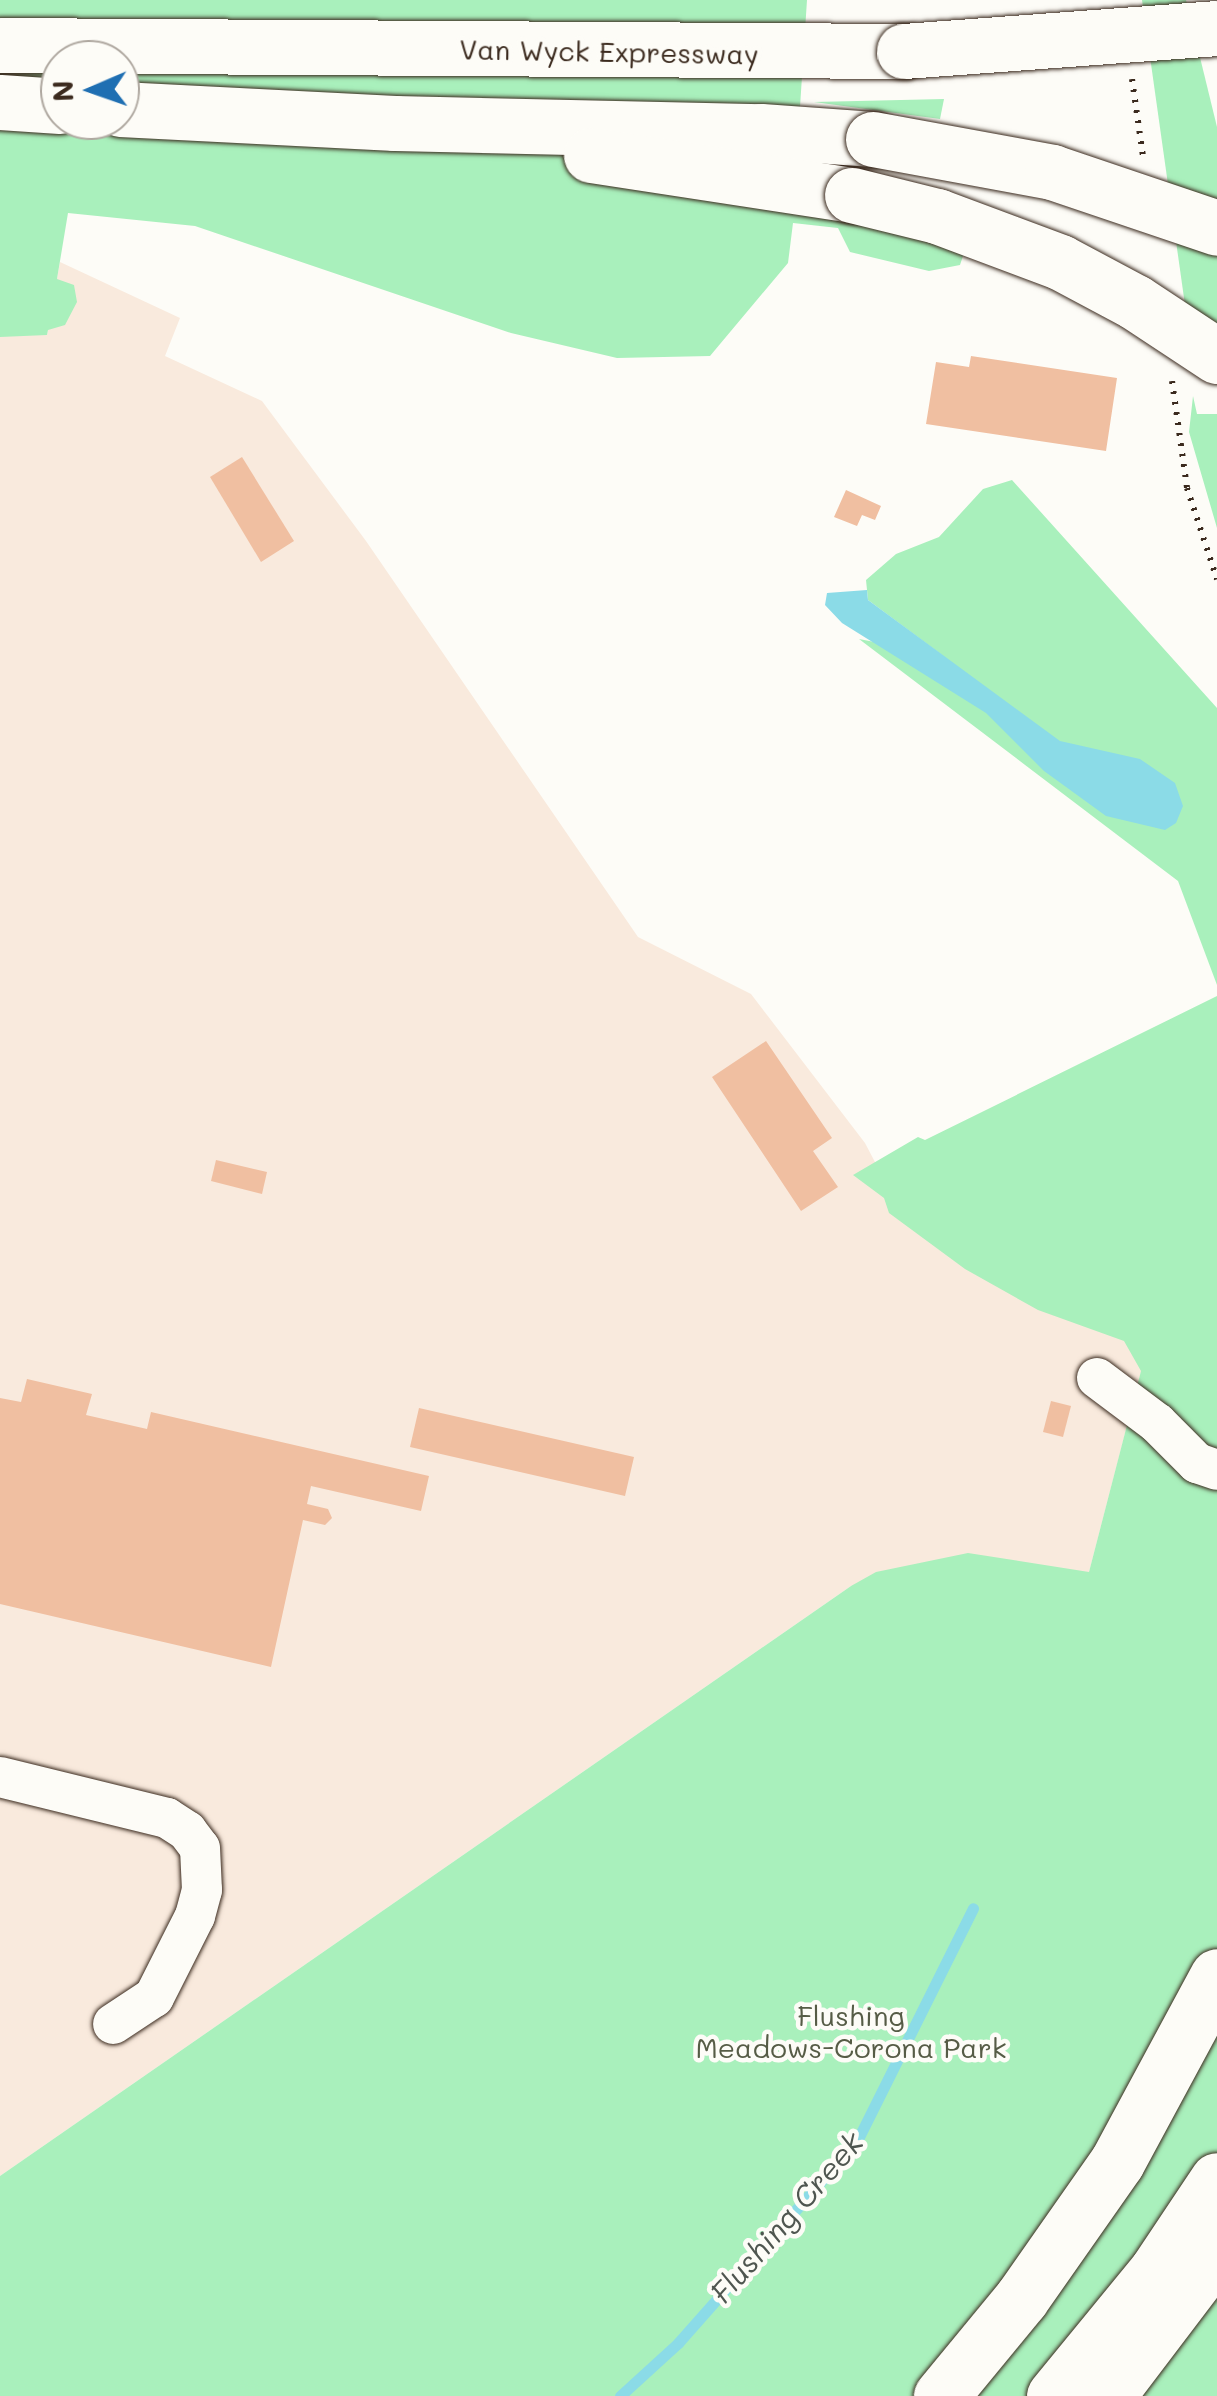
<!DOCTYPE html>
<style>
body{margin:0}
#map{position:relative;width:1217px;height:2396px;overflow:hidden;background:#fdfcf7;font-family:Mali,sans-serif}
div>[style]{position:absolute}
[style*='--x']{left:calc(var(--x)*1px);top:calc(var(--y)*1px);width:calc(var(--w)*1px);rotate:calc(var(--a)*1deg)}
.built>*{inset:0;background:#f9eadd}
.green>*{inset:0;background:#a9f0bc}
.water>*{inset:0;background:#8bdbe7}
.stream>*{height:11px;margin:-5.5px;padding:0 5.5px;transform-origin:5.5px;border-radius:5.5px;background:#8bdbe7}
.building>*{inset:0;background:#f0bfa1}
.path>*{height:6px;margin-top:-3px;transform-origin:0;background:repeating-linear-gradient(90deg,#3b2a1e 0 2.5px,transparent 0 10.5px)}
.roads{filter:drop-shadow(0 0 2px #3b2a1e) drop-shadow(0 0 2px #3b2a1e)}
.minor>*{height:40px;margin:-20px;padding:0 20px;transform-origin:20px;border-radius:20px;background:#fdfcf7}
.highway>*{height:55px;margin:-27.5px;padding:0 27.5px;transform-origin:27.5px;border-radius:27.5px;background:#fdfcf7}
.bridges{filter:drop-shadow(0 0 2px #3b2a1e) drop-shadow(0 0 2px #3b2a1e)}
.highway-bridge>*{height:55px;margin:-27.5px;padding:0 27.5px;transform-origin:27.5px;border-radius:27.5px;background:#fdfcf7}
span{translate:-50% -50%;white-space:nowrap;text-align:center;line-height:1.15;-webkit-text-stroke:9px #fdfcf7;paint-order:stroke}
.street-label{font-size:28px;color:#3b2a1e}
.park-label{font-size:28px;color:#565c46}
.water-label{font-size:30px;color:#4f5650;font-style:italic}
.north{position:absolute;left:40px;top:40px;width:100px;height:100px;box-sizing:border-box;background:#fdfcf7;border:2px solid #afa8a0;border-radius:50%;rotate:268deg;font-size:28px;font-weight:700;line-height:40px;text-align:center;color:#3b2a1e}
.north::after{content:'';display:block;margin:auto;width:35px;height:45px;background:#1f6fb2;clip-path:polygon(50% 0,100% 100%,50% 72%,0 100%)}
</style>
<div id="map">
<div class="built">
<div style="clip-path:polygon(60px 262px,180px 318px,165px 356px,262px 401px,366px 541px,638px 937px,751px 994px,865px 1143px,876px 1164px,854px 1175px,1154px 1322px,1088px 1576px,851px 1586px,0 2176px,0 326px,47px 335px)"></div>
</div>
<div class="green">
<div style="clip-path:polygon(evenodd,0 0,807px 0,793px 214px,846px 221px,965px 250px,960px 265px,929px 271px,850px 252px,838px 228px,793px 223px,788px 263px,710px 356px,617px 358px,511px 333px,195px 226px,68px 213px,57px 279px,74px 285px,77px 302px,65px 325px,48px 330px,47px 335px,0 337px,0 0,60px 60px,120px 60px,120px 120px,60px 120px,60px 60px)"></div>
<div style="clip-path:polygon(1142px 0,1186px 0,1217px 127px,1217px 329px,1185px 305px)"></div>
<div style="clip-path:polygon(944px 99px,940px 119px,814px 102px)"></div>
<div style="clip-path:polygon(1193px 396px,1197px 414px,1217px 414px,1217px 528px,1189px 432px)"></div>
<div style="clip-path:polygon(1012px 480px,1217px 708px,1217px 985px,1178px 881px,859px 639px,942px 655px,868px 600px,866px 580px,896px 554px,939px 537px,983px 489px)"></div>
<div style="clip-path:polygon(1217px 996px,1217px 2396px,0 2396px,0 2176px,851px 1586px,876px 1572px,968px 1553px,1089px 1572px,1141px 1371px,1124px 1341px,1038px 1310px,965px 1269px,889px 1213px,884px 1198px,853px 1175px,918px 1137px,925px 1140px)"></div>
</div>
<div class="water">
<div style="clip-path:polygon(867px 590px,868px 600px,1060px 741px,1140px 759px,1175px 783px,1183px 806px,1176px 823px,1165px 830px,1106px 816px,1044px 771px,986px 713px,842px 623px,825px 605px,827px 593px)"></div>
</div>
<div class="stream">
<div style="--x:620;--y:2396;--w:79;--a:-42.4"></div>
<div style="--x:678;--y:2343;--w:270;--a:-48.5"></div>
<div style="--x:857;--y:2141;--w:260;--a:-63.5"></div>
</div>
<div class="building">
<div style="clip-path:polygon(971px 356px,1117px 378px,1106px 451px,926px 424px,936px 362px,969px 367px)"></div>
<div style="clip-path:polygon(242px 457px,294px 541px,261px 562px,210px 477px)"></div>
<div style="clip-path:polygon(846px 490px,881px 506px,875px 520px,862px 515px,857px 526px,834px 517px)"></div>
<div style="clip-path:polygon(766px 1041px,832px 1138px,813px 1151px,838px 1187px,801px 1211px,712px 1077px)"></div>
<div style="clip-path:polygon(216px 1160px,267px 1172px,262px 1194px,211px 1181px)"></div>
<div style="clip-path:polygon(27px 1379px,92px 1394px,86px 1415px,147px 1429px,151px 1412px,429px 1476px,421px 1511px,311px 1486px,307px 1504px,328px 1509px,332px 1518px,325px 1525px,303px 1520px,271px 1667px,0 1604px,0 1398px,21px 1402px)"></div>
<div style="clip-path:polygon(1051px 1401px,1071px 1406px,1063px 1437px,1043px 1432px)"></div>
<div style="clip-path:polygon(419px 1408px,634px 1457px,625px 1496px,410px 1447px)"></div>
</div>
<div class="path">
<div style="--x:1132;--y:79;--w:78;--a:81.9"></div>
<div style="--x:1172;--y:381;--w:108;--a:82"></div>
<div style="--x:1187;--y:488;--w:96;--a:71.8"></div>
</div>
<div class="roads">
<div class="minor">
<div style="--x:1097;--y:1378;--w:75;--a:36.9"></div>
<div style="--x:1157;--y:1423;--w:57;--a:45"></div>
<div style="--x:1197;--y:1463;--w:21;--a:19"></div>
<div style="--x:0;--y:1777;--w:172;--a:13.8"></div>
<div style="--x:167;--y:1818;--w:24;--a:33"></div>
<div style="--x:187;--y:1831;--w:21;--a:53"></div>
<div style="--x:200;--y:1848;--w:42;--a:87.3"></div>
<div style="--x:202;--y:1890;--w:27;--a:105"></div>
<div style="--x:195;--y:1916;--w:91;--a:116.8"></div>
<div style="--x:154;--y:1997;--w:49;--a:146.6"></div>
</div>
<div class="highway">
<div style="--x:0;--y:45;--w:904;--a:0.38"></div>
<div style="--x:0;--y:102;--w:60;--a:3.8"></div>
<div style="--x:120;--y:109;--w:275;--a:2.9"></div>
<div style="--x:395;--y:123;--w:366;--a:1.3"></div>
<div style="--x:761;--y:131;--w:112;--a:4.1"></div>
<div style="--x:591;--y:155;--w:264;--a:8.7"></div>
<div style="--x:941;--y:2396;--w:126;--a:-50.5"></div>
<div style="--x:1021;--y:2299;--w:167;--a:-55"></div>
<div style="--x:1117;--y:2162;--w:211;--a:-61.7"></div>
<div style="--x:1054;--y:2396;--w:163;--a:-50.7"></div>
<div style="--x:1157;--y:2270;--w:108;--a:-56.3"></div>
<div style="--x:1107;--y:2396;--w:182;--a:-52.8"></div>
</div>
</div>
<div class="bridges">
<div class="highway-bridge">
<div style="--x:904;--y:51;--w:314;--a:-4.2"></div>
<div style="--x:873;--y:139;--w:182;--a:10.4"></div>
<div style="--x:1052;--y:172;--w:174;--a:18.7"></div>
<div style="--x:852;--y:195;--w:88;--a:13.9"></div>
<div style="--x:937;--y:216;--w:131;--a:20.5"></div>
<div style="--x:1060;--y:262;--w:85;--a:28.1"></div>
<div style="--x:1135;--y:302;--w:98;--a:33.4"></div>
</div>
</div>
<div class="street-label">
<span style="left:609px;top:51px;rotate:1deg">Van Wyck Expressway</span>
</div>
<div class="park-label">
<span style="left:851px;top:2031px">Flushing<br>Meadows-Corona Park</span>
</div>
<div class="water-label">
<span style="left:786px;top:2217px;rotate:-49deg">Flushing Creek</span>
</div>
<div class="north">N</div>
</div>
